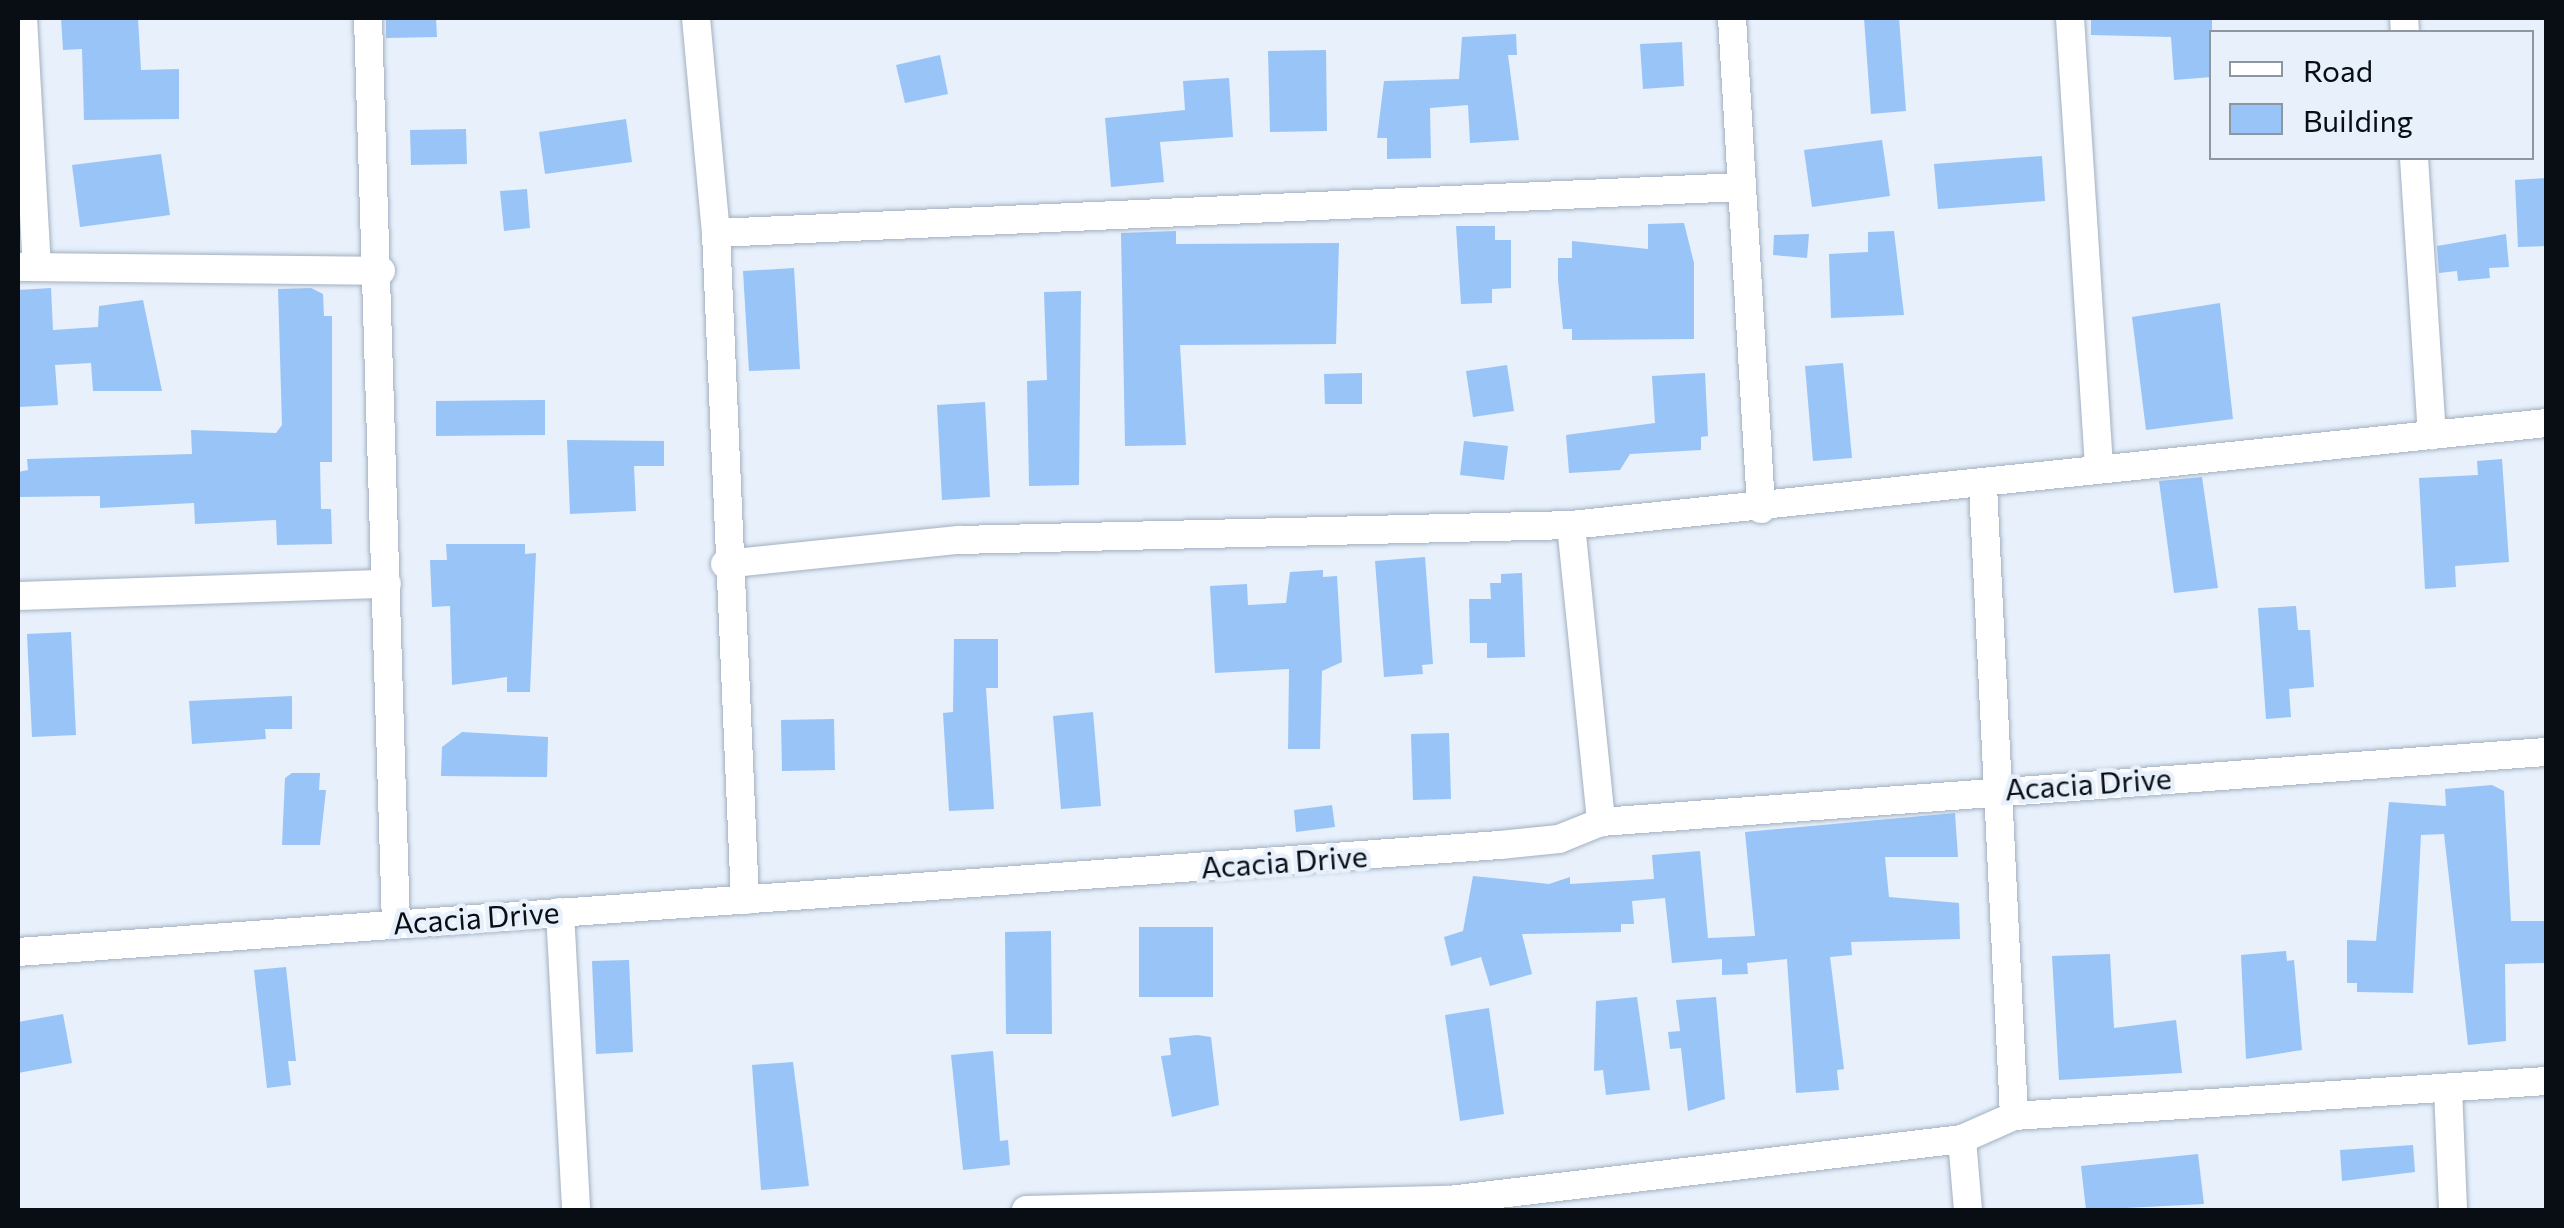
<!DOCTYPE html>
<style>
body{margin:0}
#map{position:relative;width:2564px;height:1228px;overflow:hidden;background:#e7f0fb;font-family:Commissioner,sans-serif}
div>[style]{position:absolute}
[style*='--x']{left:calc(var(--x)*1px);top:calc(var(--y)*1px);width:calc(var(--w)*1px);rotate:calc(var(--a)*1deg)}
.building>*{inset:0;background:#99c4f7}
.roads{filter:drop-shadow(0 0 2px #a2b0c1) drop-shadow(0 0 2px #a2b0c1)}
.street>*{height:28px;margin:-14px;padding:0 14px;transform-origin:14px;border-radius:14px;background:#fff}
span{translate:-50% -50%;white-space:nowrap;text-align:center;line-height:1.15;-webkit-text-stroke:9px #e7f0fb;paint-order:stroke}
.street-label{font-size:30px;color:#090e14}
.frame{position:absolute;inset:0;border:20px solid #090e14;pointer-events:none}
.legend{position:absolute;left:2209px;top:30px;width:325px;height:130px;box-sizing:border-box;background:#e7f0fb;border:2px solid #8e969f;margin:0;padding:12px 18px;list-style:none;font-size:30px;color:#090e14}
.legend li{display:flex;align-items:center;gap:20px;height:50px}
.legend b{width:50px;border:2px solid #8e969f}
</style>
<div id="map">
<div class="building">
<div style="clip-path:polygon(61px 18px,138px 18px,141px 70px,179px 69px,179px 119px,84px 120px,82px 49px,63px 50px)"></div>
<div style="clip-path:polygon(386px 18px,436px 18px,437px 37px,386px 38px)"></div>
<div style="clip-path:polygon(1864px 18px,1899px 18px,1906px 111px,1871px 114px)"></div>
<div style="clip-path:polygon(2091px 18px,2212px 18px,2212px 77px,2174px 80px,2171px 37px,2091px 35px)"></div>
<div style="clip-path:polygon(1516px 34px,1517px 55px,1508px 55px,1519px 140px,1470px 143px,1468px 105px,1430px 108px,1431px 158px,1387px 159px,1387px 138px,1377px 138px,1384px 81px,1459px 79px,1462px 37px)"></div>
<div style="clip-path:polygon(1682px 42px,1684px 86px,1643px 89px,1640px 44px)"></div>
<div style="clip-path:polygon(1326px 50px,1327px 131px,1270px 132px,1268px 51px)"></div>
<div style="clip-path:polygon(940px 55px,948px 94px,905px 103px,896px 65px)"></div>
<div style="clip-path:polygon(1229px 78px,1233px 137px,1160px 142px,1164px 182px,1111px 187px,1105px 118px,1185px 110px,1183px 81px)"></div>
<div style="clip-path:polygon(626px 119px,632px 162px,545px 174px,539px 132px)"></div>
<div style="clip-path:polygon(466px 129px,467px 164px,411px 165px,410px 130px)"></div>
<div style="clip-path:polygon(1882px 140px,1890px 196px,1812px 207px,1804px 150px)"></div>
<div style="clip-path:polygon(161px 154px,170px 215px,80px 227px,72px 165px)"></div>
<div style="clip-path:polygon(2042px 156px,2045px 201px,1938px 209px,1934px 164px)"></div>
<div style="clip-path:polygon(2546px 178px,2546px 246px,2518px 247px,2515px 180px)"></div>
<div style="clip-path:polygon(527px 189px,530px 228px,504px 231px,500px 191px)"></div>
<div style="clip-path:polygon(1684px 223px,1694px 263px,1694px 339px,1572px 340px,1572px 329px,1563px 329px,1558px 280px,1558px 258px,1572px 258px,1572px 241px,1648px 249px,1648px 224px)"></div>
<div style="clip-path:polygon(1456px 226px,1495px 226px,1495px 240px,1511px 240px,1511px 288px,1492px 289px,1492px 303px,1461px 304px)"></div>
<div style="clip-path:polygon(1176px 231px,1176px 244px,1339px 243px,1336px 344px,1180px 345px,1186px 445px,1125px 446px,1121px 233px)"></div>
<div style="clip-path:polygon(1894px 231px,1904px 315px,1831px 318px,1829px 254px,1868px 252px,1868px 232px)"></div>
<div style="clip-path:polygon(1809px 234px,1807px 258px,1773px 255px,1774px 235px)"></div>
<div style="clip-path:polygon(2506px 234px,2509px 267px,2489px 268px,2490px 278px,2458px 281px,2457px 271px,2439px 273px,2437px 246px)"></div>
<div style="clip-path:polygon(794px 268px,800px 369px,749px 371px,743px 271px)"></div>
<div style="clip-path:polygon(51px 288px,53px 330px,98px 327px,99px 306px,143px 300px,162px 391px,93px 391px,91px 363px,55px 365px,58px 405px,18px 407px,18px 290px)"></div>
<div style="clip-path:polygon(311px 288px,323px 294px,324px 316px,332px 316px,332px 462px,320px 462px,321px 509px,331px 509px,332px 544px,277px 545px,276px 520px,195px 524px,194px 503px,100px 508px,100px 496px,18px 497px,18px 472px,28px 470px,27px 459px,192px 454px,191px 430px,276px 433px,282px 425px,278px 289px)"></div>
<div style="clip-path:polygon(1081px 291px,1079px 485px,1029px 486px,1027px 381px,1047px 380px,1044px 292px)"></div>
<div style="clip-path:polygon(2220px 303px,2233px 419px,2146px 430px,2132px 317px)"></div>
<div style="clip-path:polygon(1843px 363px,1852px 458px,1813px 461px,1805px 366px)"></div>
<div style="clip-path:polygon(1507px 365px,1514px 411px,1473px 417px,1466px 371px)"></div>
<div style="clip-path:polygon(1362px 373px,1362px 404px,1325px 404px,1324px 374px)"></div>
<div style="clip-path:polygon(1705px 373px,1708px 436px,1701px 437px,1701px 450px,1630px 454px,1620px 470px,1569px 473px,1566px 435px,1655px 423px,1652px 376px)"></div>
<div style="clip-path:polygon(545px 400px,545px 435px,436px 436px,436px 401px)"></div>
<div style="clip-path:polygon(985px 402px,990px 497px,942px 500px,937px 405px)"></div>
<div style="clip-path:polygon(567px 440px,664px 441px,664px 466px,634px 466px,636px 511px,570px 514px)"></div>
<div style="clip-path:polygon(1464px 441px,1508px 446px,1504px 480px,1460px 475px)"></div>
<div style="clip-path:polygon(2502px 459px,2509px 562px,2455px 566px,2456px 587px,2425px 589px,2419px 478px,2478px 475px,2477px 461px)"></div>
<div style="clip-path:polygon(2202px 477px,2218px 588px,2174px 593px,2159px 481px)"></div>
<div style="clip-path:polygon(446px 544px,525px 544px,525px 554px,536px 553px,530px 692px,507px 692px,507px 677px,452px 685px,450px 606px,432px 607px,430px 560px,447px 560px)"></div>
<div style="clip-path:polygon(1425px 557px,1433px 664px,1422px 665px,1423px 674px,1384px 677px,1375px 561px)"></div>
<div style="clip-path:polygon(1323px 570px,1323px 577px,1337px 576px,1342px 662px,1322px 671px,1320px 749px,1288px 749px,1289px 669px,1215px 673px,1210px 586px,1247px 584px,1248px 605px,1286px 603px,1290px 572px)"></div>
<div style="clip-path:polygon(1522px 573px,1525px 657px,1487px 658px,1487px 643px,1470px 643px,1469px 599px,1491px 599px,1490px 583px,1501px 583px,1501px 574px)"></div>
<div style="clip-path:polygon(2296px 606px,2298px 630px,2310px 630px,2314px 687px,2289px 689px,2291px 717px,2266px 719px,2258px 608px)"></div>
<div style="clip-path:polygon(71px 632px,76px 735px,32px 737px,27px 634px)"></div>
<div style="clip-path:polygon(954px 639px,998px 639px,998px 688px,986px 688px,994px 809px,949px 811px,943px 713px,953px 712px)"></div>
<div style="clip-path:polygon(292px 696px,292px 729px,265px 729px,266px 739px,192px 744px,189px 701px)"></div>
<div style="clip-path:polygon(1093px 712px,1101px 806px,1061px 809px,1053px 716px)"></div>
<div style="clip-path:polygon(834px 719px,835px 770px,782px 771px,781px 720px)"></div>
<div style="clip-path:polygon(462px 732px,548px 737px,547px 777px,441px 776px,442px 747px)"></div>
<div style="clip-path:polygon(1449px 733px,1451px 799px,1413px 800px,1411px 734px)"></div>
<div style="clip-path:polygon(292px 773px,320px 773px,319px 790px,326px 790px,320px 845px,282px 845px,285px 778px)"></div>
<div style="clip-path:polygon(2492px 785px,2504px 791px,2511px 921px,2544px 921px,2546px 963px,2505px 964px,2506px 1041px,2468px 1045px,2444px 834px,2421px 835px,2413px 993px,2357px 992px,2357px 983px,2347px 983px,2347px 940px,2376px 941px,2389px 802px,2446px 806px,2445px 789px)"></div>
<div style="clip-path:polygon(1332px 805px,1335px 827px,1296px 832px,1294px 810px)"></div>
<div style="clip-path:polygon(1955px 813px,1958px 857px,1885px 857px,1889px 897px,1959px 903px,1960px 939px,1851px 942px,1852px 955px,1830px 957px,1844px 1069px,1837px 1070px,1839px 1090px,1796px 1093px,1787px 959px,1747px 963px,1748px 974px,1722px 975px,1722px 959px,1672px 963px,1665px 898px,1632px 901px,1634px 924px,1621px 924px,1621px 932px,1522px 934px,1532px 974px,1490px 986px,1481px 957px,1451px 966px,1444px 937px,1463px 931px,1473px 876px,1549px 884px,1570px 877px,1570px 884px,1654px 879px,1652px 855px,1700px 851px,1708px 938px,1755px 936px,1745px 832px)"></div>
<div style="clip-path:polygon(1139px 927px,1213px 927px,1213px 997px,1139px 997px)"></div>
<div style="clip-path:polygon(1051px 931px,1052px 1034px,1006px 1034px,1005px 932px)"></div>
<div style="clip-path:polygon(2286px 951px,2287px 961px,2294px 960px,2302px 1050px,2246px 1059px,2241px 955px)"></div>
<div style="clip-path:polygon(2110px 954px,2114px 1028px,2176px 1020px,2182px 1073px,2059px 1080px,2052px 956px)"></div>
<div style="clip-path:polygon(629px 960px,633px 1052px,596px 1054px,592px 961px)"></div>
<div style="clip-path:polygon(286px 967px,296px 1061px,288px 1061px,291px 1085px,267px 1088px,254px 970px)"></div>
<div style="clip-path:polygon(1637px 997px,1650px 1090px,1606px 1095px,1603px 1070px,1594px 1071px,1596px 1001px)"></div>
<div style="clip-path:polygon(1716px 997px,1725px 1099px,1688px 1111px,1681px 1048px,1670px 1049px,1668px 1032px,1680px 1031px,1676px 1000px)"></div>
<div style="clip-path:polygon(1489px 1008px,1504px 1114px,1460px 1121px,1445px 1015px)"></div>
<div style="clip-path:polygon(63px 1014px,72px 1063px,18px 1073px,18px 1022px)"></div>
<div style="clip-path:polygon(1197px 1035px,1211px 1037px,1219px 1105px,1172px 1117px,1161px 1056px,1171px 1055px,1169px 1038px)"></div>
<div style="clip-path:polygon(993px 1051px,1000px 1141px,1008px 1140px,1010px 1165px,963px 1170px,951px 1055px)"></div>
<div style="clip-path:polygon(793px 1062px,809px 1186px,761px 1190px,752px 1065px)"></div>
<div style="clip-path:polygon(2413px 1145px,2415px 1172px,2342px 1181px,2340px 1150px)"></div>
<div style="clip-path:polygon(2198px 1154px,2204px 1204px,2086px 1210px,2081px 1166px)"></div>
</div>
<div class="roads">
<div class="street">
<div style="--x:23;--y:18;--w:248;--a:86.8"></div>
<div style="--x:368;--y:18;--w:904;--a:88.23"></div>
<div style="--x:696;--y:18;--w:216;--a:84.7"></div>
<div style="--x:716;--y:233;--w:668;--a:87.51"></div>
<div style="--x:1732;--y:18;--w:492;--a:86.6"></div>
<div style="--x:2070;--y:18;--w:447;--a:86.3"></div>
<div style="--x:2404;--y:18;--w:14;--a:86"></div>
<div style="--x:2414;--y:158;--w:278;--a:86.3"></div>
<div style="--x:716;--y:233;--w:1026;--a:-2.57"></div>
<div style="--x:18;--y:267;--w:363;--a:0.6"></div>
<div style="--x:1983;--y:486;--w:631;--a:87.18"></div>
<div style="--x:1571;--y:525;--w:299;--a:84.2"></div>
<div style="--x:725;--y:564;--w:235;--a:-5.9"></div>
<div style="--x:959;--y:540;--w:612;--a:-1.4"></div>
<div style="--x:1571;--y:525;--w:980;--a:-5.97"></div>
<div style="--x:18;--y:596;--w:369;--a:-1.9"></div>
<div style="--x:560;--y:912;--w:298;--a:86.9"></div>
<div style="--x:18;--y:952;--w:1486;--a:-4.13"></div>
<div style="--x:1500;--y:845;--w:59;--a:-5.8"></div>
<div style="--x:1559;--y:839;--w:45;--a:-22"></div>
<div style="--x:1601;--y:822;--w:948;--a:-4.24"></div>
<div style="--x:2448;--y:1089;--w:121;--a:87.6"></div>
<div style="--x:1962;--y:1139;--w:71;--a:85.2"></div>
<div style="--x:1026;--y:1210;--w:423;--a:-1.4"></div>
<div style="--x:1449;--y:1210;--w:10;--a:-90"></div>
<div style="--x:1449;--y:1200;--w:517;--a:-6.78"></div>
<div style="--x:1962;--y:1139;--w:57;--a:-23.9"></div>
<div style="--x:2014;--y:1116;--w:533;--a:-3.76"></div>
</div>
</div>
<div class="street-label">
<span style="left:2088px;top:783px;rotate:-4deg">Acacia Drive</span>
<span style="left:1284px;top:861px;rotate:-4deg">Acacia Drive</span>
<span style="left:476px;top:917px;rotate:-4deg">Acacia Drive</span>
</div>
<div class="frame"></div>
<ul class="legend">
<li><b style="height:12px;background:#fff"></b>Road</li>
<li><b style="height:28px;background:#99c4f7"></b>Building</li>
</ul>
</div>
